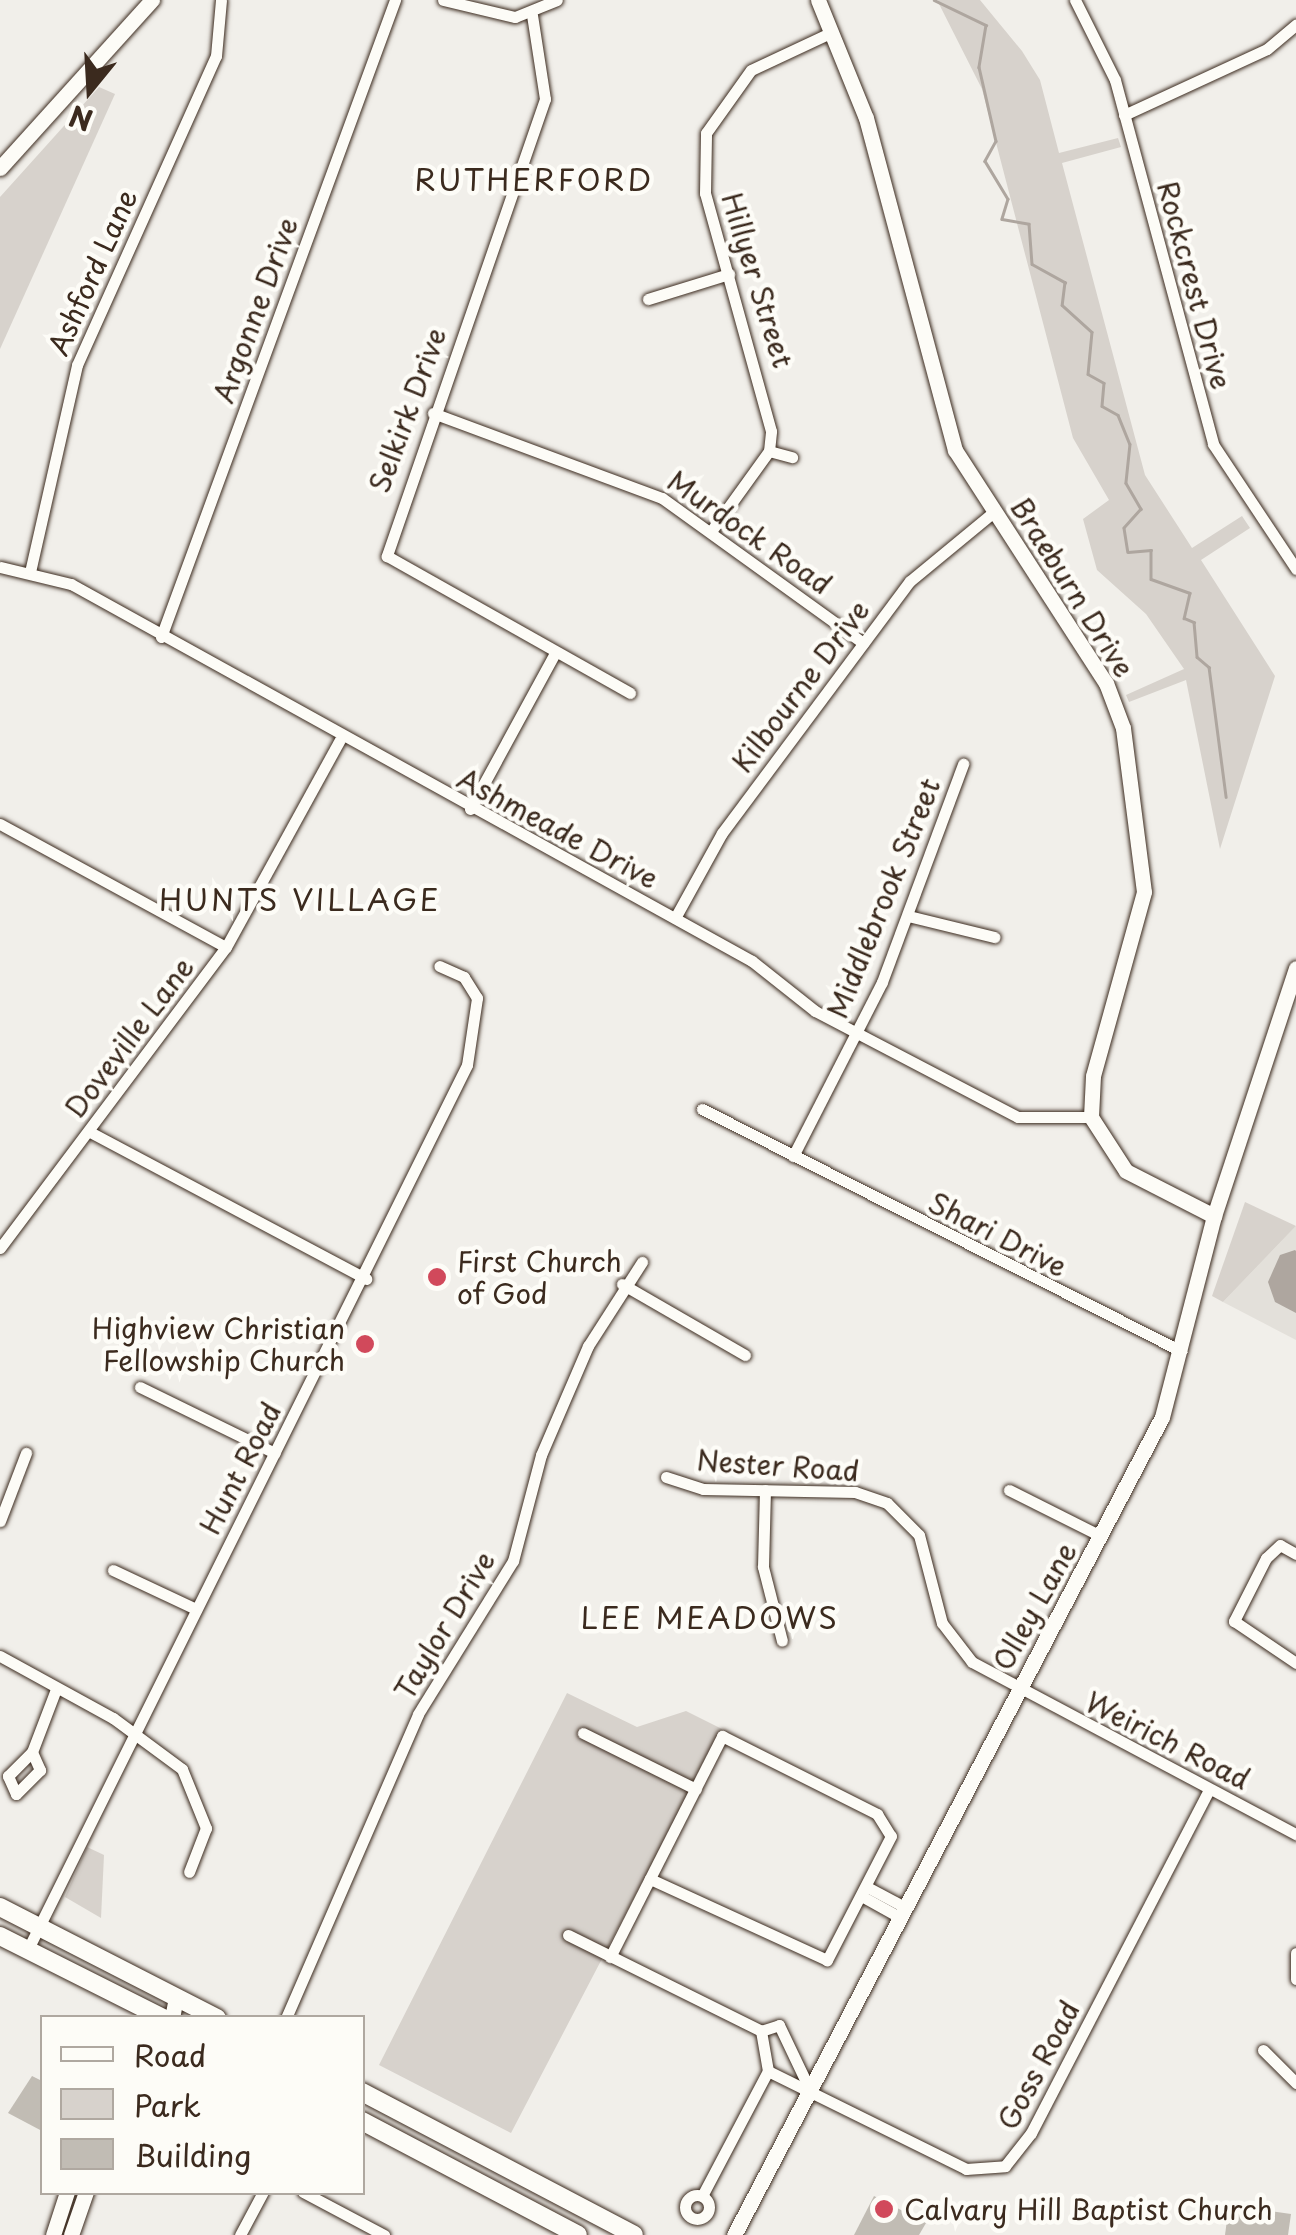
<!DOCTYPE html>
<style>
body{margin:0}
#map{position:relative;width:1296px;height:2235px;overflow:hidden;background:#f1efea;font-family:"Playpen Sans",sans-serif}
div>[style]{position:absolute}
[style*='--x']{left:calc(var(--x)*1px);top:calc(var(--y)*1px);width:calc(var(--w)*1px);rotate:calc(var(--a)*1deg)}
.built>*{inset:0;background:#e3e0da}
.green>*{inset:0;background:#d7d2cc}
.water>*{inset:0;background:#aea69f}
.stream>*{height:2.5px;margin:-1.25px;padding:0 1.25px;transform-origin:1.25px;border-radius:1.25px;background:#aea69f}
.building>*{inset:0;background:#c1bcb4}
.roads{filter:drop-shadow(0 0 2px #3b2a1e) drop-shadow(0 0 2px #3b2a1e)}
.street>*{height:11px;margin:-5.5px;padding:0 5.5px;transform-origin:5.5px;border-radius:5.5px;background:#fdfcf7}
.street>.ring{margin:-5.5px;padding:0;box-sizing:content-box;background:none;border:11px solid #fdfcf7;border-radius:50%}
.secondary>*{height:15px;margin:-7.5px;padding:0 7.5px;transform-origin:7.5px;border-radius:7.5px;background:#fdfcf7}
.primary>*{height:18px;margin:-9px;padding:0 9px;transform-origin:9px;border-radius:9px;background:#fdfcf7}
.dots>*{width:28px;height:28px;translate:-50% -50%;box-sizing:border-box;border:5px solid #fdfcf7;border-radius:50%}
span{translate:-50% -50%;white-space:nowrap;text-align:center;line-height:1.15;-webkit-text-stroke:9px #fdfcf7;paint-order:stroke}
.street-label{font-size:28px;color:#3b2a1e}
.poi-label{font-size:28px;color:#3b2a1e}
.left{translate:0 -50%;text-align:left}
.right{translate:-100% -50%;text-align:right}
.neighbourhood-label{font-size:30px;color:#3b2a1e;letter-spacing:2.5px}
.legend{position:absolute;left:40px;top:2015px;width:325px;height:180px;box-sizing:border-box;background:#fdfcf7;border:2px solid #afa8a0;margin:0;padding:12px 18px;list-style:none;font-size:30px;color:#3b2a1e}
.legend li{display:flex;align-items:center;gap:20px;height:50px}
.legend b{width:50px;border:2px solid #afa8a0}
.north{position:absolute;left:40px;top:40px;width:100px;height:100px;-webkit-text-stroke:8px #fdfcf7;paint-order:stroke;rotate:198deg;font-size:28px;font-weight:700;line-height:40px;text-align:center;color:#3b2a1e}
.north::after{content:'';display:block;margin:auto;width:35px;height:45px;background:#3b2a1e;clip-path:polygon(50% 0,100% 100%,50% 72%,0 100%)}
</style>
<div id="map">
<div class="built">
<div style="clip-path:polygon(1296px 1226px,1296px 1340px,1223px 1302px)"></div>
</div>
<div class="green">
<div style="clip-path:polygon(937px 0,980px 0,1022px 51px,1040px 80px,1059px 153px,1118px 138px,1121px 147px,1062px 163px,1145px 475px,1192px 548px,1242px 516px,1250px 528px,1201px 560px,1275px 676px,1220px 849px,1186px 680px,1129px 702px,1126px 695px,1184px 669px,1146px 614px,1097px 570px,1083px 519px,1109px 500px,1073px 438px,982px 89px)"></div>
<div style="clip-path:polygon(99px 87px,115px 94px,0 349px,0 197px)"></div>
<div style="clip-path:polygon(1245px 1202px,1296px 1226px,1223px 1302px,1212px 1296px)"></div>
<div style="clip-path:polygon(567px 1693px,637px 1727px,686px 1711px,722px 1729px,511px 2133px,379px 2065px)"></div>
<div style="clip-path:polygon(87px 1847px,104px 1855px,101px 1918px,65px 1897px)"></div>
</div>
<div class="water">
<div style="clip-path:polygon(1295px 1250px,1296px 1251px,1296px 1313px,1275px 1302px,1268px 1282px,1280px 1255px)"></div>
</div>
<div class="stream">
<div style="--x:934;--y:0;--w:58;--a:25.7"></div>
<div style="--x:986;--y:25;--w:43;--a:99.5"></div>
<div style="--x:979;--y:67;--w:76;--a:77.1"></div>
<div style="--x:996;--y:141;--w:23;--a:119"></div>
<div style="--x:985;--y:161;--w:44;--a:58.8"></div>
<div style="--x:1008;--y:199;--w:21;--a:107"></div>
<div style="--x:1002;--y:219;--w:27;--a:10"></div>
<div style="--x:1029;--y:224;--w:40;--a:85.7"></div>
<div style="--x:1032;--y:264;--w:38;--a:29"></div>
<div style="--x:1065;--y:282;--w:23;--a:97"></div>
<div style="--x:1062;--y:305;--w:40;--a:42"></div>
<div style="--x:1092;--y:332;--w:42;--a:95.4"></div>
<div style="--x:1088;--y:374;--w:18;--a:29"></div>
<div style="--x:1104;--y:383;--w:23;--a:95"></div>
<div style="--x:1102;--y:406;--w:18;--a:29"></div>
<div style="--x:1118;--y:415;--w:31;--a:68"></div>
<div style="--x:1130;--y:444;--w:39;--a:96"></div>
<div style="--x:1126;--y:483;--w:30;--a:60"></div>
<div style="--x:1141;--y:509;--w:25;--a:132"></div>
<div style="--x:1124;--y:528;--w:24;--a:81"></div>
<div style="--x:1128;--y:552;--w:23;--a:-5"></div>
<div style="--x:1151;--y:550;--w:29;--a:90"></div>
<div style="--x:1151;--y:579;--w:41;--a:19.7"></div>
<div style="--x:1190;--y:593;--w:26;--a:103"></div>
<div style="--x:1184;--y:618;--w:11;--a:22"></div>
<div style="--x:1194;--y:622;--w:35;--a:85"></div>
<div style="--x:1197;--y:657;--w:16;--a:40"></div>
<div style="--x:1209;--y:667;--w:131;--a:82.5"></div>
</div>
<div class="building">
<div style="clip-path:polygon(32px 2076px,42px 2081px,42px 2131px,8px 2113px)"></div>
<div style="clip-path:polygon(874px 2196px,926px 2223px,919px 2235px,854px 2235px)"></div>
<div style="clip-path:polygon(1229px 2205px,1291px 2214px,1288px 2235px,1225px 2235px)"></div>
</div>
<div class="roads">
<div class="street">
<div style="--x:443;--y:0;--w:74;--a:13.3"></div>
<div style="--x:515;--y:17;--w:45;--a:-22"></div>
<div style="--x:1075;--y:0;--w:89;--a:63.4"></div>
<div style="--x:1115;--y:80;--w:377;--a:74.9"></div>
<div style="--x:1213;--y:444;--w:150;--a:56.4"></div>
<div style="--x:532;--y:15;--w:85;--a:81.2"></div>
<div style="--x:545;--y:99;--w:484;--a:109.1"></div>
<div style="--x:387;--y:556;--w:279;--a:29.4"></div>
<div style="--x:1124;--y:115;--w:157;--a:-24.8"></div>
<div style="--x:1267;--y:49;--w:38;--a:-40"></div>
<div style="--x:648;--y:299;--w:85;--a:-17.2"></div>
<div style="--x:433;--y:413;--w:244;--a:20.4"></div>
<div style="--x:662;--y:498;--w:248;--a:35.8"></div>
<div style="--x:769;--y:451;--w:24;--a:15"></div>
<div style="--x:712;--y:530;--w:97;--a:-54.2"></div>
<div style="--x:769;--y:451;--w:20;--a:-84"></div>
<div style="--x:771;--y:431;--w:247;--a:-105.5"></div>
<div style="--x:705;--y:193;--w:60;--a:-89"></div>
<div style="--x:706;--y:133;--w:77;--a:-54.5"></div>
<div style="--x:751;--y:70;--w:89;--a:-25.1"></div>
<div style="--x:0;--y:567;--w:73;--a:13.5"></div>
<div style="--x:71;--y:584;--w:778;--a:28.97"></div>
<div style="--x:752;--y:961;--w:80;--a:38.4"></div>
<div style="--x:815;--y:1011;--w:229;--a:27.6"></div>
<div style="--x:1018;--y:1117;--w:73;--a:0"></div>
<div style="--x:30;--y:572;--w:212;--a:-77.2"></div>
<div style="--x:77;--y:365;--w:339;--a:-65.8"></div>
<div style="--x:216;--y:56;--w:56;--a:-84.9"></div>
<div style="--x:161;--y:637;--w:679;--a:-69.83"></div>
<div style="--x:470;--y:809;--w:178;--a:-61.4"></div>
<div style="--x:0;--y:824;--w:257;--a:28.6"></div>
<div style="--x:908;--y:916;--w:89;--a:13.7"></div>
<div style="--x:675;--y:918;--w:97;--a:-61.1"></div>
<div style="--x:722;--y:833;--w:314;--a:-53.3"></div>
<div style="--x:910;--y:581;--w:110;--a:-39.5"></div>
<div style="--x:702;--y:1109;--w:537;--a:26.8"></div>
<div style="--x:90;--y:1132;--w:313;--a:28"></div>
<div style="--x:793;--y:1156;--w:195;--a:-62.9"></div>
<div style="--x:882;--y:982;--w:233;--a:-69.6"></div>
<div style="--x:0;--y:1248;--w:376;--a:-53.1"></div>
<div style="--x:226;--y:947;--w:236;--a:-61.2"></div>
<div style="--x:622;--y:1284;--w:142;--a:30"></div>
<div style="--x:140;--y:1387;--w:150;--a:26.1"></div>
<div style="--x:666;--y:1477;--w:39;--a:18"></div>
<div style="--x:703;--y:1489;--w:152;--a:1.1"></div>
<div style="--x:855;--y:1492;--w:34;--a:19"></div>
<div style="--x:887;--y:1503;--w:45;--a:45"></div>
<div style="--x:919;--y:1535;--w:91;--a:75.4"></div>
<div style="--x:942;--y:1623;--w:49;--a:52.4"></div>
<div style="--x:972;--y:1662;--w:367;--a:28"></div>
<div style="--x:765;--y:1490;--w:77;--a:91.5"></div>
<div style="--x:763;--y:1567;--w:76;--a:75.6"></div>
<div style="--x:1009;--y:1490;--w:103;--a:26.6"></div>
<div style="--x:0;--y:1521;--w:73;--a:-69.1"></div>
<div style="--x:1296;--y:1554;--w:18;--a:-151"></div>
<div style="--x:1280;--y:1545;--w:19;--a:137"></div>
<div style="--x:1266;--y:1558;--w:71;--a:116.9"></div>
<div style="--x:1234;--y:1621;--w:75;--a:34.1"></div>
<div style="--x:113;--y:1570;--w:92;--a:25.2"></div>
<div style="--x:0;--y:1656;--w:129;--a:28.8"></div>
<div style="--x:113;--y:1718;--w:86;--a:36.5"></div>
<div style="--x:182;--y:1769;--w:64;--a:67.9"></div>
<div style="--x:206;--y:1828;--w:47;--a:111.1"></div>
<div style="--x:583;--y:1733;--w:126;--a:26.4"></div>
<div style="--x:32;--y:1752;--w:20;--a:66"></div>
<div style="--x:40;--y:1770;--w:34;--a:135"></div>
<div style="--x:16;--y:1794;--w:20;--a:-114"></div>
<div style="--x:8;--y:1776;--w:34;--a:-45"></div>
<div style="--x:32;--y:1752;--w:67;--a:-69.1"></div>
<div style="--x:869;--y:1888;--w:40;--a:28"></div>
<div style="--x:865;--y:1898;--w:39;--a:29"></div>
<div style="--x:568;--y:1935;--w:216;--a:26.4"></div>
<div style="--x:761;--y:2031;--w:19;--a:-18"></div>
<div style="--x:779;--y:2025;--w:65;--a:64.6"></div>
<div style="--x:28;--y:1949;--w:987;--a:-63.59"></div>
<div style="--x:467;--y:1065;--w:68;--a:-81.5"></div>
<div style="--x:477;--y:998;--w:25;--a:-122"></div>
<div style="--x:464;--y:977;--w:27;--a:-156"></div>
<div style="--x:1296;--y:1953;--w:26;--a:90"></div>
<div style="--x:610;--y:1957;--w:248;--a:-63.1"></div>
<div style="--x:722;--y:1736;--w:174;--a:26.7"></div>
<div style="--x:877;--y:1814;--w:26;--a:58"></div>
<div style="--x:891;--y:1836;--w:140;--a:117.3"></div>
<div style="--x:827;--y:1960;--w:195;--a:-155.4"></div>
<div style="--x:286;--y:2018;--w:331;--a:-66.5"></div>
<div style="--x:418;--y:1714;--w:180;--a:-58.2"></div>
<div style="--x:513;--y:1561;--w:110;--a:-75.2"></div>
<div style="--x:541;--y:1455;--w:119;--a:-66.7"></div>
<div style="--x:588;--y:1346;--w:100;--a:-57.3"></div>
<div style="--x:1263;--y:2050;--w:47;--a:45"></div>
<div style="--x:768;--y:2071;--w:221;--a:26.3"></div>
<div style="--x:966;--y:2169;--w:39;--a:-4"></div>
<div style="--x:1005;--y:2166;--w:42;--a:-51.8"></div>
<div style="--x:1031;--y:2133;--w:386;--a:-62.6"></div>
<div style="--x:303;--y:2192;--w:92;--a:28"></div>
<div class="ring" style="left:685px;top:2195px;width:13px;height:13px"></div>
<div style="--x:702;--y:2196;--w:141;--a:-62.2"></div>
<div style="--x:768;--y:2071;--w:41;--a:-99.9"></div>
<div style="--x:240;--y:2235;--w:49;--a:-61.9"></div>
</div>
<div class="secondary">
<div style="--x:818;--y:0;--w:127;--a:67.9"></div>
<div style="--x:866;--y:118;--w:344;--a:75"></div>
<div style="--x:955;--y:450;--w:278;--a:57.1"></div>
<div style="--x:1106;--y:683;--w:48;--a:69.3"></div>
<div style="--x:1123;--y:728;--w:165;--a:82.7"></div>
<div style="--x:1144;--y:892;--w:191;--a:105.5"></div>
<div style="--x:1093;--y:1076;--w:41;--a:92.8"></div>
<div style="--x:1091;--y:1117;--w:64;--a:57.1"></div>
<div style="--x:1126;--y:1171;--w:99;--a:27.1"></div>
<div style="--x:0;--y:168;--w:227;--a:-47.9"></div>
<div style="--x:172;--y:2018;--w:21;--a:-79"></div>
<div style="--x:53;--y:2235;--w:45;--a:-72"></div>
<div style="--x:71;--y:2235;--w:46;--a:-70.8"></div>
<div style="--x:734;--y:2235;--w:923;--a:-62.38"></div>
<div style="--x:1162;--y:1417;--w:208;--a:-75.5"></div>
<div style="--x:1214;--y:1216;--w:261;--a:-71.7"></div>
</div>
<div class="primary">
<div style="--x:0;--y:1907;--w:244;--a:27.1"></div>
<div style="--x:0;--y:1936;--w:182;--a:26.7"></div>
<div style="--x:362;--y:2092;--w:307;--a:27.7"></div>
<div style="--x:362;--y:2121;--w:244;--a:27.8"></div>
</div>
</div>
<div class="dots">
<div style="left:437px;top:1277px;background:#d1495b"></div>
<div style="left:365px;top:1344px;background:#d1495b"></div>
<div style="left:884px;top:2209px;background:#d1495b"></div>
</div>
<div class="street-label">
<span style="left:92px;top:272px;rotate:-66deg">Ashford Lane</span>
<span style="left:758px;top:280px;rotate:73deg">Hillyer Street</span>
<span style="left:1195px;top:285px;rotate:75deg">Rockcrest Drive</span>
<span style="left:255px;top:310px;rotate:-70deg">Argonne Drive</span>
<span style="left:407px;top:410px;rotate:-70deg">Selkirk Drive</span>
<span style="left:750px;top:532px;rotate:35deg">Murdock Road</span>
<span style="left:1073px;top:587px;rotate:58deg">Braeburn Drive</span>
<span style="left:800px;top:686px;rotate:-53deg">Kilbourne Drive</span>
<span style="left:558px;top:828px;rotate:28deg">Ashmeade Drive</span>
<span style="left:883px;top:898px;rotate:-68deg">Middlebrook Street</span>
<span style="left:129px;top:1037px;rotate:-53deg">Doveville Lane</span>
<span style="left:998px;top:1234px;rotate:27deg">Shari Drive</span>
<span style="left:778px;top:1465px;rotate:4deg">Nester Road</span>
<span style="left:240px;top:1468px;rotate:-63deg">Hunt Road</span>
<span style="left:1034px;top:1606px;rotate:-61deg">Olley Lane</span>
<span style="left:444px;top:1625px;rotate:-59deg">Taylor Drive</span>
<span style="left:1168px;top:1740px;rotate:27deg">Weirich Road</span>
<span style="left:1038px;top:2065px;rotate:-62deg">Goss Road</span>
</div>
<div class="poi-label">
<span class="left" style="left:457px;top:1277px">First Church<br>of God</span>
<span class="right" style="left:345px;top:1344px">Highview Christian<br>Fellowship Church</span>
<span class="left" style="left:904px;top:2209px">Calvary Hill Baptist Church</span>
</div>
<div class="neighbourhood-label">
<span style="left:534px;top:179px">RUTHERFORD</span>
<span style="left:300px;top:899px">HUNTS VILLAGE</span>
<span style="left:710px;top:1617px">LEE MEADOWS</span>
</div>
<ul class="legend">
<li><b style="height:12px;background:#fdfcf7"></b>Road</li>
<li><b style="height:28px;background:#d7d2cc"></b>Park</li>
<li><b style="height:28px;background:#c1bcb4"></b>Building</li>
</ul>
<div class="north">N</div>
</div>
